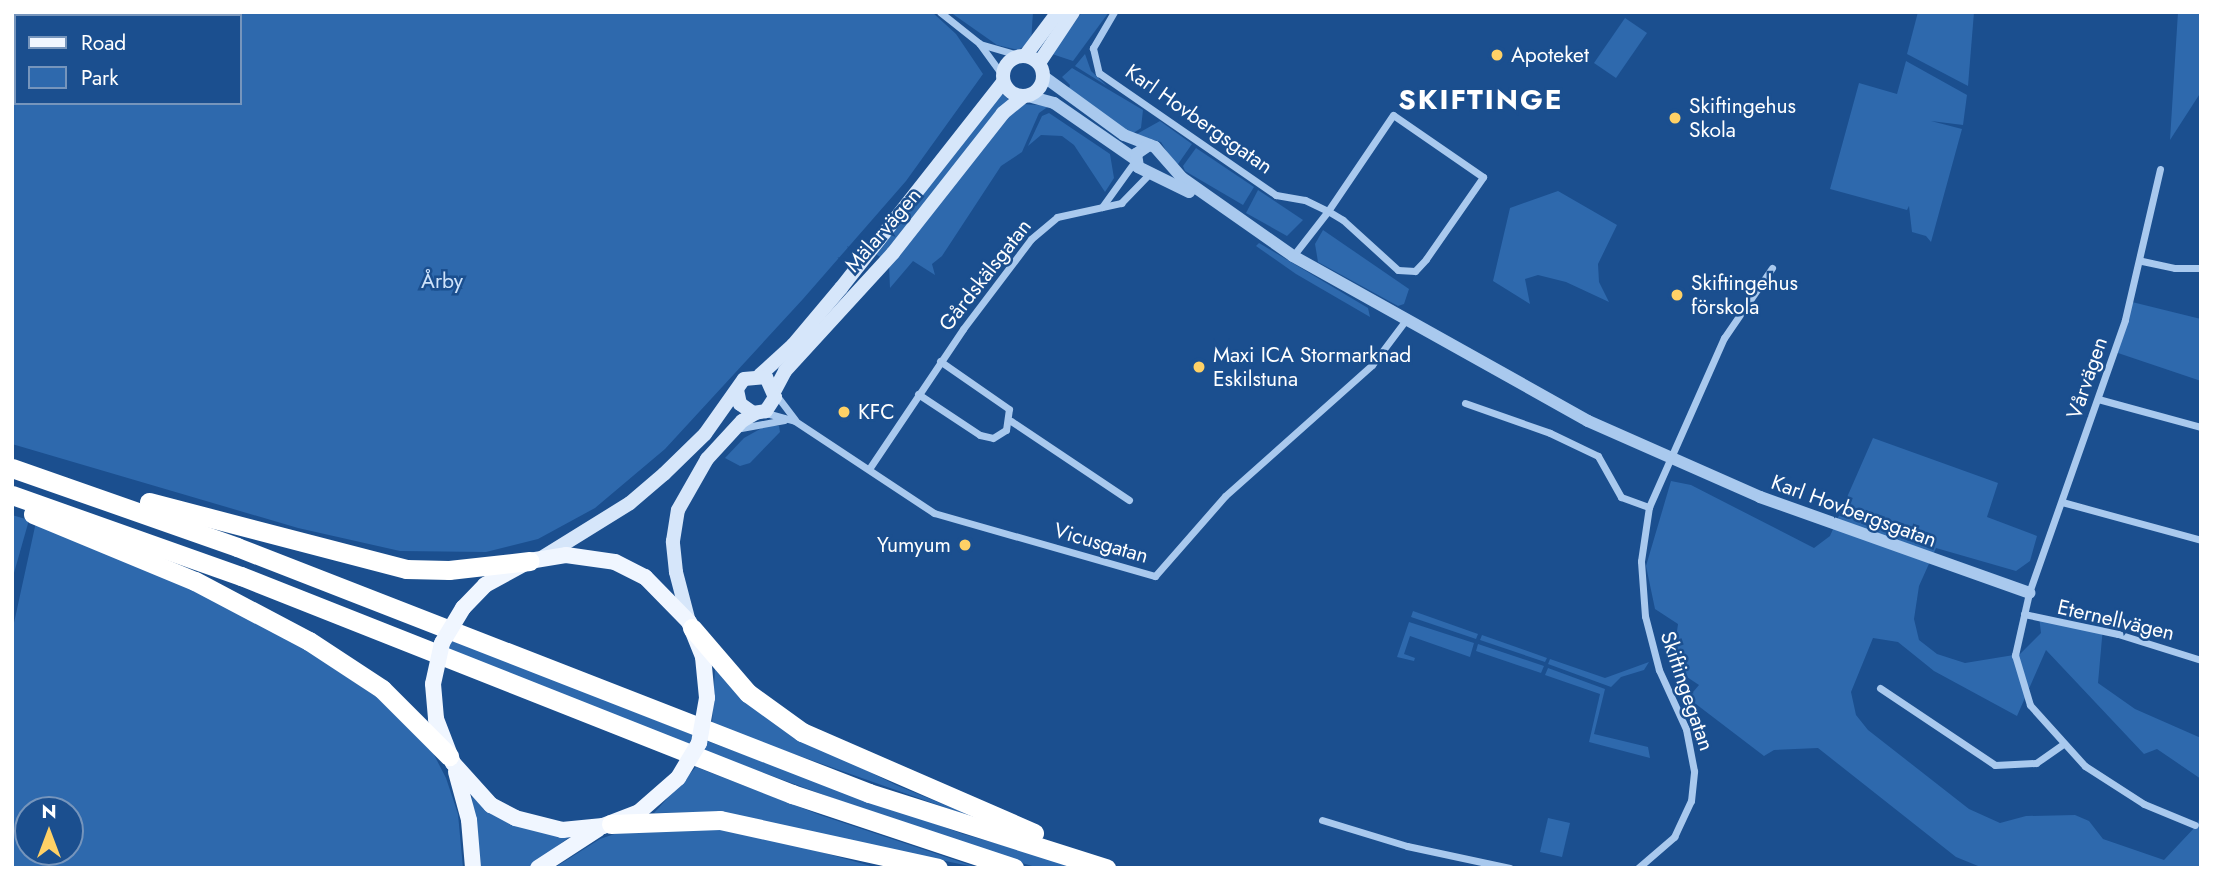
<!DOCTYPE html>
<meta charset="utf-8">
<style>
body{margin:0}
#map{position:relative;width:2213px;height:880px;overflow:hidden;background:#1b4f8f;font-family:Jost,sans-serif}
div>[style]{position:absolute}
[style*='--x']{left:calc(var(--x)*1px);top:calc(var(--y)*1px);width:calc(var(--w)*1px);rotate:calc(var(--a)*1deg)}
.green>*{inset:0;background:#2e69ad}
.minor>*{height:7px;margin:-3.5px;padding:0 3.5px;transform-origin:3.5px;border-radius:3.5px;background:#a9c9ee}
.tertiary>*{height:12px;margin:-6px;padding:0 6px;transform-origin:6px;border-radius:6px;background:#a9c9ee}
.secondary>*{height:14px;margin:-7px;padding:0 7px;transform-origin:7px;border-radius:7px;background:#d6e6fa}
.secondary>.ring{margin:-7px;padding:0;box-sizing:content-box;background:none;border:14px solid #d6e6fa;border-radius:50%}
.primary>*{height:16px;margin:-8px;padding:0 8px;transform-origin:8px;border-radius:8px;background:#f0f6ff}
.motorway>*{height:19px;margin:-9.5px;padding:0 9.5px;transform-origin:9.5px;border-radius:9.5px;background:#fff}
.primary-bridge>*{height:16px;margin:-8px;padding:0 8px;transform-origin:8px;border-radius:8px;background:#f0f6ff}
.dots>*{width:19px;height:19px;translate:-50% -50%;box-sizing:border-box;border:4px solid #1b4f8f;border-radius:50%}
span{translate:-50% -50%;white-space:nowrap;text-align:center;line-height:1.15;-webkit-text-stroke:5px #1b4f8f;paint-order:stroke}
.poi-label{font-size:21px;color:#fff}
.left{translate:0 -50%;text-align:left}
.right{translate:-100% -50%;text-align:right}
.street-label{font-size:21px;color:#fff}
.park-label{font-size:21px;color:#cfe3fa}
.district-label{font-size:28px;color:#fff;font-weight:700;letter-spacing:2px}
.frame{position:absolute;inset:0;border:14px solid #fff;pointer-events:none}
.legend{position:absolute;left:14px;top:14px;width:228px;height:91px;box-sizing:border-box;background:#1b4f8f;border:2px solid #7695bc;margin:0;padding:9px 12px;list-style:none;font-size:21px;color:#fff}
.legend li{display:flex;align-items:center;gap:14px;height:35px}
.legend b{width:35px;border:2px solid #7695bc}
.north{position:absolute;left:14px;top:796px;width:70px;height:70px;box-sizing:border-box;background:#1b4f8f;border:2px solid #7695bc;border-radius:50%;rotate:0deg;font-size:19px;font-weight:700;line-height:28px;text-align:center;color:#fff}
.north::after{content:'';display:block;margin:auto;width:24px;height:32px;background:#ffd166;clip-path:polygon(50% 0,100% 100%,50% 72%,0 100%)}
</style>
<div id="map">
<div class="green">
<div style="clip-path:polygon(evenodd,12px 12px,932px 12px,956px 34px,983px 74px,906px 181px,803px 299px,665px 449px,595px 508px,538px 539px,486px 552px,400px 551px,298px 528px,12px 444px,12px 12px,16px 16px,240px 16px,240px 103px,16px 103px,16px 16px)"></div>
<div style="clip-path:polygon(950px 12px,1033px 12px,1031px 42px,1018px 50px,997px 45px)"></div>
<div style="clip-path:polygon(1082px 12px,1109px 12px,1073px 61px,1052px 54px)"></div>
<div style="clip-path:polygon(1918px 12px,1974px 12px,1968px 86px,1907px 54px)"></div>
<div style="clip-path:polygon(2178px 12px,2201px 12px,2201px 92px,2170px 140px)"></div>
<div style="clip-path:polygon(1625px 18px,1647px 33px,1616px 78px,1594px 63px)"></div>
<div style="clip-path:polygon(1085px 54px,1091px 71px,1107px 86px,1075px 66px)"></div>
<div style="clip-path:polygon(1906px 61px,1967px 95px,1963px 125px,1931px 121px,1962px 129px,1931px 242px,1926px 236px,1912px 232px,1909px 206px,1907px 210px,1830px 189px,1859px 83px,1897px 94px)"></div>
<div style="clip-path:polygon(1072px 68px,1143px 110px,1141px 128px,1132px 134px,1068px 92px,1070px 85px,1062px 77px)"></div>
<div style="clip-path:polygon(1000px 92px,1009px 100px,883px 259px,876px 254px)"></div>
<div style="clip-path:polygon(1024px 104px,1049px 106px,1039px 113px,1022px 152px,1001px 166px,942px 256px,932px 264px,935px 275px,913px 261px,890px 288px,889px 266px,1001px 124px)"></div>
<div style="clip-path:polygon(1049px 113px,1110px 154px,1114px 178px,1105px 192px,1074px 145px,1062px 136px,1041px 135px,1028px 146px,1042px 116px)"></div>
<div style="clip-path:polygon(1160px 121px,1192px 144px,1176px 167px,1161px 142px,1135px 135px)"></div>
<div style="clip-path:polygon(1196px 148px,1254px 187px,1243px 205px,1185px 171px,1183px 166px)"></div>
<div style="clip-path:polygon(1258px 190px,1303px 220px,1287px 236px,1246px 213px)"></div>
<div style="clip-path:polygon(1558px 191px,1617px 225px,1598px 264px,1599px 282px,1609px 302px,1566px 282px,1538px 275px,1525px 279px,1530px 304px,1493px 281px,1510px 208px)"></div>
<div style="clip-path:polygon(1323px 230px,1409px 289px,1404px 304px,1398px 306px,1318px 262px,1315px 244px)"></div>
<div style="clip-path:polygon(1259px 243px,1368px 308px,1370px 317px,1296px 274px,1256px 246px)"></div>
<div style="clip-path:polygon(2132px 302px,2201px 319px,2201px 381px,2115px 352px)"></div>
<div style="clip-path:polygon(767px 425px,779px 426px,780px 432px,750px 463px,740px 466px,725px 458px,744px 438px)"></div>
<div style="clip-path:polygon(1873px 438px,1998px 483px,1987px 517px,2037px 536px,2030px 561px,2016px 571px,1936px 548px,1919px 586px,1914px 619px,1919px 640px,1937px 654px,1965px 663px,2020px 654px,2041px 633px,2039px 616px,2103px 627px,2098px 683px,2135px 709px,2201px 738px,2201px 779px,2157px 749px,2144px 754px,2046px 650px,2017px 716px,1934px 671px,1898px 642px,1873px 638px,1851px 692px,1856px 715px,1868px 730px,1969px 809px,2000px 823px,2026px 816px,2075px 815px,2089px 821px,2103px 839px,2164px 860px,2197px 825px,2201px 813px,2201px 868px,1983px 868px,1956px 857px,1818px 748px,1774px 750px,1764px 756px,1688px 698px,1699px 685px,1672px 667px,1678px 624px,1655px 609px,1646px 566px,1671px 481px,1691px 485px,1814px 548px,1830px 536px)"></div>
<div style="clip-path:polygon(12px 515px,29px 520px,12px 580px)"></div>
<div style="clip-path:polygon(evenodd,36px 522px,186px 584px,273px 627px,400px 713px,429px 745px,446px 778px,458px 814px,463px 868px,12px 868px,12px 632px,36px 522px,28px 810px,70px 810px,70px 852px,28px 852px,28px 810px)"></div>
<div style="clip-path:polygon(1413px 611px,1478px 634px,1476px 639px,1411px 617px)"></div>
<div style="clip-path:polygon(1409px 622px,1474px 643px,1470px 657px,1410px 636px,1404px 654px,1415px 658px,1414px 661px,1397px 657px)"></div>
<div style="clip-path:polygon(1482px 635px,1547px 658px,1545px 662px,1480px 640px)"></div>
<div style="clip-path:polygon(451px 639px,693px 735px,688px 747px,446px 650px)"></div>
<div style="clip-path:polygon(1478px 644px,1544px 666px,1541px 673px,1476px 651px)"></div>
<div style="clip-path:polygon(1550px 659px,1605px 678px,1649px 662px,1644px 670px,1621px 677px,1611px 687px,1548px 664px)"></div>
<div style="clip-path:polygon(715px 668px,779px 727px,896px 785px,989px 823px,712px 725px)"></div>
<div style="clip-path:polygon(1548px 668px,1605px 689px,1594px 734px,1648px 747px,1650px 758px,1589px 742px,1600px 694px,1545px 675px)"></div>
<div style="clip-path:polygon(707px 741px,963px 834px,1084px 868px,1039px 868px,958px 844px,704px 751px)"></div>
<div style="clip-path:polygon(696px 767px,820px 815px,979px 868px,710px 812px,654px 813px)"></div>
<div style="clip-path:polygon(472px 797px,491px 812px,569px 835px,568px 838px,528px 868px,479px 868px)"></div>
<div style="clip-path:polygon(1548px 818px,1570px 823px,1562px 857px,1540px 852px)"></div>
<div style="clip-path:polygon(696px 824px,814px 850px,878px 868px,554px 868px,600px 839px,620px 832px)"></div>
</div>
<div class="minor">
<div style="--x:940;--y:12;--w:50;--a:38.5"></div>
<div style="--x:979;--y:43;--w:39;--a:54"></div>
<div style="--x:1114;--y:12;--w:42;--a:120.3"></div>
<div style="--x:1093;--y:48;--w:26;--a:77"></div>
<div style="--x:1099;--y:73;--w:215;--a:34.6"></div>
<div style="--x:1276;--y:195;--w:29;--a:10"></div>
<div style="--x:1305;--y:200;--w:25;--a:26"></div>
<div style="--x:1328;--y:211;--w:17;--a:31"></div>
<div style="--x:1343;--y:220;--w:74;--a:42.3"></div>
<div style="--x:1398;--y:270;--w:17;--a:3"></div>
<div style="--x:1415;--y:271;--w:16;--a:-47"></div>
<div style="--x:1426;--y:259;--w:100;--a:-55.2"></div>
<div style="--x:1483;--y:177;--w:109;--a:-145.4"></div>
<div style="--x:1393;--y:115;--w:116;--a:124.1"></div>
<div style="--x:1328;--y:211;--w:57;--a:127.9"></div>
<div style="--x:980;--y:44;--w:43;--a:16.3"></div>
<div style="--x:2160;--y:169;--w:155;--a:103.1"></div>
<div style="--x:2125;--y:320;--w:289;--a:109.4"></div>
<div style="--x:2029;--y:593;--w:64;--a:102.7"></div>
<div style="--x:2015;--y:655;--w:52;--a:73.3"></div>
<div style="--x:2030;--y:705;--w:82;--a:48"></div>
<div style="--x:2085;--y:766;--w:70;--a:32.8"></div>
<div style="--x:2144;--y:804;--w:55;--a:22.4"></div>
<div style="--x:1102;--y:207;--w:57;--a:-54.3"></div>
<div style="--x:2142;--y:261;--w:34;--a:12"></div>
<div style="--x:2175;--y:268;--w:26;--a:0"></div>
<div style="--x:918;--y:394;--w:74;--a:33.5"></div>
<div style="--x:980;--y:435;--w:13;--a:13"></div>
<div style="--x:993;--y:438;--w:15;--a:-32"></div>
<div style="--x:1006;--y:430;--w:21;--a:-82"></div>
<div style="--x:1009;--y:409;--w:84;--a:-145.2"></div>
<div style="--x:777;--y:396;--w:30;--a:53"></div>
<div style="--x:2098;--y:399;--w:107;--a:15.2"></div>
<div style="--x:1465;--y:403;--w:90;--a:19.4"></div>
<div style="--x:1550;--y:433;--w:53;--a:25.6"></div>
<div style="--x:1598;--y:456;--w:47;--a:60.7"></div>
<div style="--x:1621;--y:497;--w:30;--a:20"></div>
<div style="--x:766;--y:413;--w:30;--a:15"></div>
<div style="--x:795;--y:421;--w:167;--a:33.5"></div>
<div style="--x:934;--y:513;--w:230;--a:15.9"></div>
<div style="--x:1155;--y:576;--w:106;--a:-48.8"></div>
<div style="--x:1225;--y:496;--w:197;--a:-41.7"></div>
<div style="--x:1372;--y:365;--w:55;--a:-53.1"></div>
<div style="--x:1011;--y:421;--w:142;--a:33.8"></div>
<div style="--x:741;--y:428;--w:44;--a:-10.5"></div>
<div style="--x:869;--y:469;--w:169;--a:-56.1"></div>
<div style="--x:963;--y:329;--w:113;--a:-52.9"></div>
<div style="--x:1031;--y:239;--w:34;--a:-40"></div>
<div style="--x:1057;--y:217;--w:66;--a:-12.3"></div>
<div style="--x:1121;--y:203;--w:43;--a:-45.9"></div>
<div style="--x:2062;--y:502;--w:144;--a:15.3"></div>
<div style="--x:2024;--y:614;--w:96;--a:12"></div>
<div style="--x:2118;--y:634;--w:87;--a:17.4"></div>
<div style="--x:1880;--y:688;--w:138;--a:33.8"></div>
<div style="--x:1995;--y:765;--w:41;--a:-2.8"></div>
<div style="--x:2036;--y:763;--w:33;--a:-35"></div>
<div style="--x:1322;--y:820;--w:89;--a:17"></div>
<div style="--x:1407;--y:846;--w:105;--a:12.1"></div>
<div style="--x:1638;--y:868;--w:48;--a:-40.7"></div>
<div style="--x:1674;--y:837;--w:40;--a:-65"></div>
<div style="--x:1691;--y:801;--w:30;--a:-84"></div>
<div style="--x:1694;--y:771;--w:43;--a:-100.8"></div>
<div style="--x:1686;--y:729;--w:65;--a:-114.6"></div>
<div style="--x:1659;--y:670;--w:56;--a:-104.5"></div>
<div style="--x:1645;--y:616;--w:55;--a:-94.2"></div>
<div style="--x:1641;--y:561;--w:55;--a:-81.6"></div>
<div style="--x:1649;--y:507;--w:185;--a:-66.1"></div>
<div style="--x:1724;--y:338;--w:85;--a:-55.6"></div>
</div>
<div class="tertiary">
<div style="--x:1043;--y:76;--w:100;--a:36.1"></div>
<div style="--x:1124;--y:135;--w:33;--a:21"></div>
<div style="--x:1155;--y:147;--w:41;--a:48.9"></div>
<div style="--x:1182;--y:178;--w:136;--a:35.1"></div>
<div style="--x:1293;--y:256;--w:338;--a:29.2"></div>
<div style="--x:1588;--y:421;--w:188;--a:23.8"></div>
<div style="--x:1760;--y:497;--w:286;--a:19.6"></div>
<div style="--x:1028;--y:96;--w:27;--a:15"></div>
<div style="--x:1054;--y:103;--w:98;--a:34.7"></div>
<div style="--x:1149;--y:145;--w:16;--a:145"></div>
<div style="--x:1136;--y:154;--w:13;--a:81"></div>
<div style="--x:1138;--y:167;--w:57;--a:26.1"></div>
</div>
<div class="secondary">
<div class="ring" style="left:1003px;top:56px;width:26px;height:26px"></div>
<div style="--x:1025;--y:56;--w:55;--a:-53.1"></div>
<div style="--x:1039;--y:63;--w:61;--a:-56.3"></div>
<div style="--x:760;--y:375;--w:45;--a:-42.3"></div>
<div style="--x:793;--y:345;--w:75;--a:-49.9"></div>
<div style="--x:841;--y:288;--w:262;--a:-51.8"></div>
<div style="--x:775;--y:390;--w:21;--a:-62"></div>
<div style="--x:785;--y:371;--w:160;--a:-47.5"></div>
<div style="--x:893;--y:253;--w:178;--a:-51.8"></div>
<div style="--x:1003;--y:113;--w:26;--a:-39"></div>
<div style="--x:543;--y:557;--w:102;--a:-31.8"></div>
<div style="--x:630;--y:503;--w:45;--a:-40.5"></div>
<div style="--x:664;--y:474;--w:57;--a:-44.3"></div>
<div style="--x:705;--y:434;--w:67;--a:-54.7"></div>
<div style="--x:744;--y:379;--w:22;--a:-5"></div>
<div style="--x:766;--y:377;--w:22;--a:66"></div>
<div style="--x:775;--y:397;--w:17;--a:123"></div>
<div style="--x:766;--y:411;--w:13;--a:171"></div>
<div style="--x:753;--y:413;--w:16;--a:-145"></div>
<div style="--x:740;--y:404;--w:14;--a:-102"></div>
<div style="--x:689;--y:622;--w:52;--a:-104.6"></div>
<div style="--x:676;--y:572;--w:31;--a:-96"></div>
<div style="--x:673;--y:541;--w:31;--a:-81"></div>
<div style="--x:678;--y:510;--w:59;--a:-60.4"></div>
<div style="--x:707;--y:459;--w:52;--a:-47.4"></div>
<div style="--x:742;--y:421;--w:16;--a:-30"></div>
</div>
<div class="primary">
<div style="--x:463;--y:608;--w:32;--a:-46"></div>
<div style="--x:485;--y:585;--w:50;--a:-28.6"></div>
<div style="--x:529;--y:561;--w:37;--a:-9"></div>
<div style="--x:566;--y:555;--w:49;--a:8.1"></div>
<div style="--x:615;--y:562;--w:34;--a:27"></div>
<div style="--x:645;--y:577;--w:63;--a:45.6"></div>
<div style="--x:689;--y:622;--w:38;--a:68"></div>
<div style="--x:703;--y:657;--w:41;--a:84.4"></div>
<div style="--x:433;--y:684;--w:35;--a:85"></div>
<div style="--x:436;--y:719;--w:47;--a:68.9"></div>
<div style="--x:453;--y:763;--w:57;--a:47.9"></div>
<div style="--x:491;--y:805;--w:27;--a:28"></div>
<div style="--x:515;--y:818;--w:49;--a:14.3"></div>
<div style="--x:562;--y:830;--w:41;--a:-5.6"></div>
<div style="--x:603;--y:826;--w:39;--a:-21"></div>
<div style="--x:639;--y:812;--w:52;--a:-41.1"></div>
<div style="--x:456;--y:772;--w:50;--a:74.8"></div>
<div style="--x:469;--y:820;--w:48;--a:85.2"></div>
<div style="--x:538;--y:868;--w:72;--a:-33"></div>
</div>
<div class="motorway">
<div style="--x:12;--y:468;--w:238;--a:19.3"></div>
<div style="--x:237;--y:547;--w:678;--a:21.27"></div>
<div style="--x:869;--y:793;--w:249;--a:17.6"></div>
<div style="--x:12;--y:495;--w:243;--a:19.5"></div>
<div style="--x:241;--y:576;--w:593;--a:21.59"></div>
<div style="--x:792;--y:794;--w:234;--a:18.4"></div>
<div style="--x:149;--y:502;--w:266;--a:14.6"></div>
<div style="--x:406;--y:569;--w:43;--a:1.3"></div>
<div style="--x:449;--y:570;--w:81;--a:-6.4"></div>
<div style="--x:33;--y:514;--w:175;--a:22.5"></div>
<div style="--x:195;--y:581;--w:129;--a:27.8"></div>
<div style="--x:309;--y:641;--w:87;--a:33.3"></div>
<div style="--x:382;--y:689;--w:95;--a:45"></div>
<div style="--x:692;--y:628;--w:86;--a:49.3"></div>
<div style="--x:748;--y:693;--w:67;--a:35.8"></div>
<div style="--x:802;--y:732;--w:253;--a:23.5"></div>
<div style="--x:611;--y:824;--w:109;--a:-2.1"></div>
<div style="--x:720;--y:820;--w:223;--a:12.4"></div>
</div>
<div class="primary-bridge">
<div style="--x:433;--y:684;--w:42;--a:-77.6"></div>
<div style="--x:442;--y:643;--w:41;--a:-59"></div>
<div style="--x:678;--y:778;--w:41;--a:-59"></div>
<div style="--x:699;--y:743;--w:46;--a:-79.9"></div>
</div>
<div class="dots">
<div style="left:1497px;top:55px;background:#ffd166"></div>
<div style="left:1675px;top:118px;background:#ffd166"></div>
<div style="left:1677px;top:295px;background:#ffd166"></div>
<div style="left:1199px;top:367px;background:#ffd166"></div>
<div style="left:844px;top:412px;background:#ffd166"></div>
<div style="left:965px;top:545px;background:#ffd166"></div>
</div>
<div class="poi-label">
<span class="left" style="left:1511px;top:55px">Apoteket</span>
<span class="left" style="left:1689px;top:118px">Skiftingehus<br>Skola</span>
<span class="left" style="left:1691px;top:295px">Skiftingehus<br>förskola</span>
<span class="left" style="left:1213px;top:367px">Maxi ICA Stormarknad<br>Eskilstuna</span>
<span class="left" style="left:858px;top:412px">KFC</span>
<span class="right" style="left:951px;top:545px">Yumyum</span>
</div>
<div class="street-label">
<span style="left:1199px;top:119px;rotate:35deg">Karl Hovbergsgatan</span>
<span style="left:883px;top:230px;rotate:-49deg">Mälarvägen</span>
<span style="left:985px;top:275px;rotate:-52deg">Gårdskälsgatan</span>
<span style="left:2087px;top:378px;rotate:-71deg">Vårvägen</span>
<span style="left:1854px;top:511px;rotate:20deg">Karl Hovbergsgatan</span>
<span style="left:1101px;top:543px;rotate:16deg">Vicusgatan</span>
<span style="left:2116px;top:620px;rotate:13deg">Eternellvägen</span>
<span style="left:1687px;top:691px;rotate:71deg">Skiftingegatan</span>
</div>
<div class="park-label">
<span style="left:442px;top:281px">Årby</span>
</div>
<div class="district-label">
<span style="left:1481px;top:100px">SKIFTINGE</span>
</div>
<div class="frame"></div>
<ul class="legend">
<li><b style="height:9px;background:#f0f6ff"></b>Road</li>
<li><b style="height:19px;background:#2e69ad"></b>Park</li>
</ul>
<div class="north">N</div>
</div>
